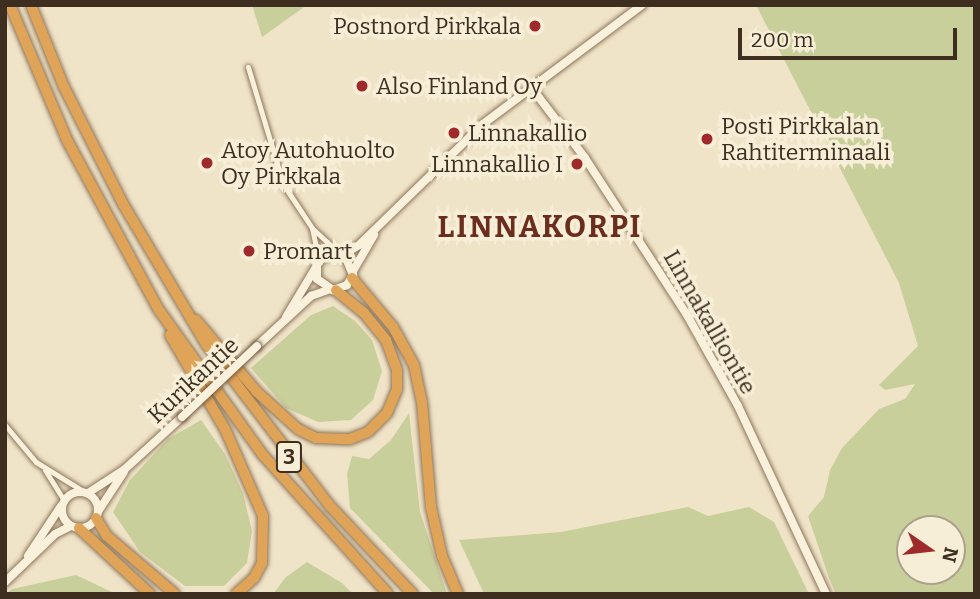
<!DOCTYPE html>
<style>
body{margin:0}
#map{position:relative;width:980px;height:599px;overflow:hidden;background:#f0e4c8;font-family:Bitter,serif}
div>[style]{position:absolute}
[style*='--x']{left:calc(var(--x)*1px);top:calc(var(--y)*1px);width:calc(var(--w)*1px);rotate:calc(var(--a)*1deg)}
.green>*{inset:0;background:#c9cf9b}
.roads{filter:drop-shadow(0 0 2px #8d765c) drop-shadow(0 0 2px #8d765c)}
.street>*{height:5px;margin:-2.5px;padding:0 2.5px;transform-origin:2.5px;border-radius:2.5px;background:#faf1dc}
.secondary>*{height:8px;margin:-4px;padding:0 4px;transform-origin:4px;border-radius:4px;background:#faf1dc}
.secondary>.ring{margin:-4px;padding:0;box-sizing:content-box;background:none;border:8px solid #faf1dc;border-radius:50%}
.highway>*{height:10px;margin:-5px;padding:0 5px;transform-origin:5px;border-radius:5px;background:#e0a458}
.bridges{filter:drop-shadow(0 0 2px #6f573f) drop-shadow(0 0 2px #6f573f)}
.secondary-bridge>*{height:8px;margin:-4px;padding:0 4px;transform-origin:4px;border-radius:4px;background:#faf1dc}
.dots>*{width:19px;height:19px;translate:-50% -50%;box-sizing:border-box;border:4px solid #f7eed8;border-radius:50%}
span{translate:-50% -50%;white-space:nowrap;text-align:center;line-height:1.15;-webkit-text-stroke:7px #f7eed8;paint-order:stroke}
.shield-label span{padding:2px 5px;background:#f7eed8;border:2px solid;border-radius:5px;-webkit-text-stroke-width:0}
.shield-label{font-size:21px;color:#3d2e20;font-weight:700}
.poi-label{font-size:23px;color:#3d2e20}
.right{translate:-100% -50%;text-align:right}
.left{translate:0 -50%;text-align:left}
.street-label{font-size:23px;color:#3d2e20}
.district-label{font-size:30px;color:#6b2e1e;font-weight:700;letter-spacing:2px}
.frame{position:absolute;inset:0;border:7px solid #3d2e20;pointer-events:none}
.north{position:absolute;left:896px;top:515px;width:70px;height:70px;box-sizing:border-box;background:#f7eed8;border:2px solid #ada18e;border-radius:50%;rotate:104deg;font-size:19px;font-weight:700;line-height:28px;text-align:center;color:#3d2e20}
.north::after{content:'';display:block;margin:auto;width:24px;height:32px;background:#9e2a2b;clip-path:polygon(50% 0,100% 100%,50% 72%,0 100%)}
.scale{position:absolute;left:738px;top:28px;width:219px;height:32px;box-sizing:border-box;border:4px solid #3d2e20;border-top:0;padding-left:9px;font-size:21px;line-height:24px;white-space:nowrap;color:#3d2e20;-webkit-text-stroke:5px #f7eed8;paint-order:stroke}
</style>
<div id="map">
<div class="green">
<div style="clip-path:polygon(252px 5px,307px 5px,262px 37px)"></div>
<div style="clip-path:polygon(evenodd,756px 5px,975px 5px,975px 594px,836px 594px,829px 578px,808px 516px,824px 497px,830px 470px,842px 448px,879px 409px,905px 399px,915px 384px,885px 390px,879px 385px,918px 346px,899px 283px,756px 5px,910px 529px,952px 529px,952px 571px,910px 571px,910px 529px)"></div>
<div style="clip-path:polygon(333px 306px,355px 321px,372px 340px,382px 371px,373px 400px,351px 420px,318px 422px,286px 408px,251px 368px,311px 315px)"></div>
<div style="clip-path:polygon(409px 413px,420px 512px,447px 594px,434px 594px,350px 508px,347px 474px,352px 456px,369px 459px,391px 440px)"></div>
<div style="clip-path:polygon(201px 420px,225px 454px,243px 493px,252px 531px,247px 563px,224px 586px,185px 586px,140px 552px,113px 512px,130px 480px,168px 439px)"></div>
<div style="clip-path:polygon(688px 507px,708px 516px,749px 507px,774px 522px,809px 594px,484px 594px,459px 540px,561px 532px)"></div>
<div style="clip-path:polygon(307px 562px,342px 583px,353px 594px,273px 594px,286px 577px)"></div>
<div style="clip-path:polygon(76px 575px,116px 594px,6px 594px,12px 589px)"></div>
</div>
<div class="roads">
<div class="street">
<div style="--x:248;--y:67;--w:122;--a:73.3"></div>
<div style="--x:283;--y:184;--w:53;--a:56.6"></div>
<div style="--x:312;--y:228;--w:38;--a:43"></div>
<div style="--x:312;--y:228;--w:35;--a:78"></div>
<div style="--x:5;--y:425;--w:48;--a:50"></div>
<div style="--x:36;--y:462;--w:55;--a:31.7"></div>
<div style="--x:45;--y:470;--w:36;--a:58"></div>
</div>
<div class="secondary">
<div style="--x:531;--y:87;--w:89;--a:52.7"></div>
<div style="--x:585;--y:158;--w:187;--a:57"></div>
<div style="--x:687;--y:315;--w:104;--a:60.7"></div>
<div style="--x:738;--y:406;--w:208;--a:64.9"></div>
<div style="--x:342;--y:255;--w:20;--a:-30"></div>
<div style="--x:359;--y:245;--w:173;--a:-44.3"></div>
<div style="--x:483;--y:124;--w:199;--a:-36.8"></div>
<div style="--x:353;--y:271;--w:42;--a:-59.7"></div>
<div style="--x:286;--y:317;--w:64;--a:-59"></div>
<div style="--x:319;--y:262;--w:8;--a:-45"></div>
<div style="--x:325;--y:256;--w:20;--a:0"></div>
<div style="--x:345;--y:256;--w:21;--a:67"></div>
<div style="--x:353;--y:275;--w:12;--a:121"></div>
<div style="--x:347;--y:285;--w:15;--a:160"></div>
<div style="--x:333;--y:290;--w:19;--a:-145"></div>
<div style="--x:317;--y:279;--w:11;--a:-90"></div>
<div style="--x:257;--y:346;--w:74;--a:-42.8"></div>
<div style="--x:311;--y:296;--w:20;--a:-20"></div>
<div class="ring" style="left:62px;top:492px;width:28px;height:28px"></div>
<div style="--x:88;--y:493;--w:44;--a:-33"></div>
<div style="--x:125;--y:469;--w:77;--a:-42.4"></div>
<div style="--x:99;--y:510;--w:45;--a:-56.7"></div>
<div style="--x:28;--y:556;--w:60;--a:-56.6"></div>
<div style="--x:5;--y:582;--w:69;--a:-43.8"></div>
<div style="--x:55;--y:534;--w:18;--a:-27"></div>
</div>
<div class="highway">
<div style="--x:10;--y:5;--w:149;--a:67.1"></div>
<div style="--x:68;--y:142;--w:191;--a:61.6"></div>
<div style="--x:159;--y:310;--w:177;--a:54.4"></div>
<div style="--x:262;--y:454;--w:188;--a:48"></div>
<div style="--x:31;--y:5;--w:88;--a:68.1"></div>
<div style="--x:64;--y:87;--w:131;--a:63.2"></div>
<div style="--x:123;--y:204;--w:163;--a:59.3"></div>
<div style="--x:206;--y:344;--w:204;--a:52.6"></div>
<div style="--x:330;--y:506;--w:121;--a:46.7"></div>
<div style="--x:352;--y:278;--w:64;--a:50.1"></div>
<div style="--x:393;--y:327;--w:43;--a:61.1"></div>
<div style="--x:414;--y:365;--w:38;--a:78"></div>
<div style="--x:422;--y:402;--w:105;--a:85.1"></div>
<div style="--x:431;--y:507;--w:50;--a:77.3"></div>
<div style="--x:442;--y:556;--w:41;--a:67.2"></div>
<div style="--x:196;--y:320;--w:94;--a:49.7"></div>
<div style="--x:257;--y:392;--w:55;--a:42.1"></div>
<div style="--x:298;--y:429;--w:20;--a:27"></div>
<div style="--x:316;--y:438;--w:34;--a:2"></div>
<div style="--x:350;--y:439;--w:19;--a:-21"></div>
<div style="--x:368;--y:432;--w:27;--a:-45"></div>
<div style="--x:387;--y:413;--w:26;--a:-67"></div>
<div style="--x:397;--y:389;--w:19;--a:-90"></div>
<div style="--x:397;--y:370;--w:32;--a:-110"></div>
<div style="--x:386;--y:340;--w:35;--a:-129"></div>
<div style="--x:364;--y:313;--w:36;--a:-141"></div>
<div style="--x:170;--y:335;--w:109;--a:59.7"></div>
<div style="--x:225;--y:429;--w:95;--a:66.4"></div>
<div style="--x:263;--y:516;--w:47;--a:91.2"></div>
<div style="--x:262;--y:563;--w:17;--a:118"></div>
<div style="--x:254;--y:578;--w:24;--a:138"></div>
<div style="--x:96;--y:518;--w:21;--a:59"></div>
<div style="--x:107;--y:536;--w:89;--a:40.5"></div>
<div style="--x:79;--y:528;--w:97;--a:42.9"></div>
</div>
</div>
<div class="bridges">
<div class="secondary-bridge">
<div style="--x:182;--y:417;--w:103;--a:-43.4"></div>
</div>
</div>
<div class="dots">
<div style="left:535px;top:26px;background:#9e2a2b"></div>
<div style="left:362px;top:86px;background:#9e2a2b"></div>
<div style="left:454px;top:133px;background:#9e2a2b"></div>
<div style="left:707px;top:139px;background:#9e2a2b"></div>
<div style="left:207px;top:163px;background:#9e2a2b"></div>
<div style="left:577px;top:164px;background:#9e2a2b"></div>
<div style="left:249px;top:251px;background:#9e2a2b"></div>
</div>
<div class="shield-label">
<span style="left:289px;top:457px">3</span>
</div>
<div class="poi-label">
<span class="right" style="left:521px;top:26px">Postnord Pirkkala</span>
<span class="left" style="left:376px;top:86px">Also Finland Oy</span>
<span class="left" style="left:721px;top:139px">Posti Pirkkalan<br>Rahtiterminaali</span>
<span class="left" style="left:468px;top:133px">Linnakallio</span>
<span class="left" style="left:221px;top:163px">Atoy Autohuolto<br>Oy Pirkkala</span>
<span class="right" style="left:563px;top:164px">Linnakallio I</span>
<span class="left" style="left:263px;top:251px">Promart</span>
</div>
<div class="street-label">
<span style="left:710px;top:322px;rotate:60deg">Linnakalliontie</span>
<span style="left:193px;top:380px;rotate:-43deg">Kurikantie</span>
</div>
<div class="district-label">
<span style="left:540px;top:227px">LINNAKORPI</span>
</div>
<div class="frame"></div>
<div class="north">N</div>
<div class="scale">200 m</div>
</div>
